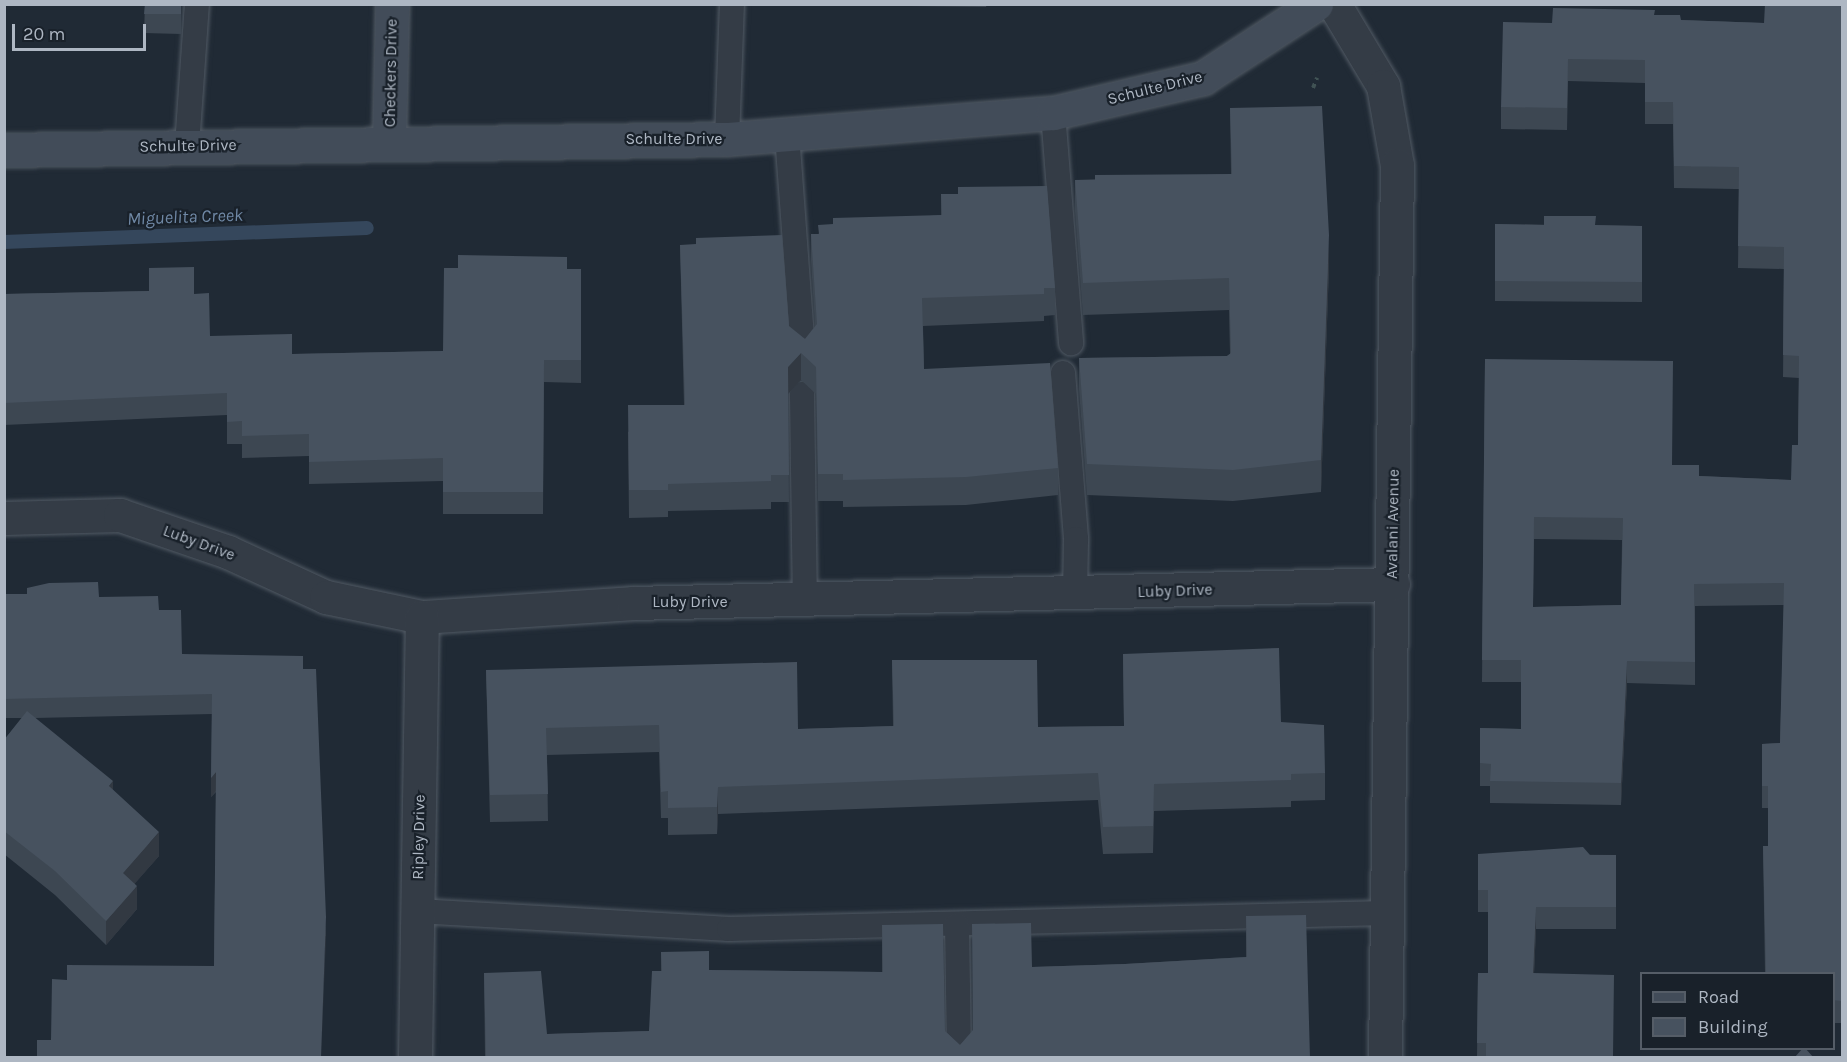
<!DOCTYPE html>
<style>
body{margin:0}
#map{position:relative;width:1847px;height:1062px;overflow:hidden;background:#202a35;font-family:Karla,sans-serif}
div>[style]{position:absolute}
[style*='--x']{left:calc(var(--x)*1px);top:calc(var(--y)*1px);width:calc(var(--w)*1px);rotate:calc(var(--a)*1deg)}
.stream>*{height:14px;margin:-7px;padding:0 7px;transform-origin:7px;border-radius:7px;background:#35475c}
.path>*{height:4px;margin-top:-2px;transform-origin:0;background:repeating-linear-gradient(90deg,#405254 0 4.5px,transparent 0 9px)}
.roads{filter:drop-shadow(0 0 2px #515a64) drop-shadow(0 0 2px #515a64)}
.lane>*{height:24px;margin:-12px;padding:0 12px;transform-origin:12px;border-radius:12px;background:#343c46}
.street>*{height:33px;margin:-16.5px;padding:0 16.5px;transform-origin:16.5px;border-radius:16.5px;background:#343c46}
.secondary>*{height:33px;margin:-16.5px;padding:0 16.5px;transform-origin:16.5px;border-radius:16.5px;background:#424c59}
.wall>*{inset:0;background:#3d4752}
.shaded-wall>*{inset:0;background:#323942}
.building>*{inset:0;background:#47525f}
span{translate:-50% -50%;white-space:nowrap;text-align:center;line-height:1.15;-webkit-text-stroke:4.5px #19212a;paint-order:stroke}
.street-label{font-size:16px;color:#aeb7c3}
.water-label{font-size:18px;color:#7089a6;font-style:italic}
.frame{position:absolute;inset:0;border:6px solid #aeb7c3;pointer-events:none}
.legend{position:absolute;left:1640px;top:972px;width:195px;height:78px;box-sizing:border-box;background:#19212a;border:2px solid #555d67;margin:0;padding:8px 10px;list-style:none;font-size:18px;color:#aeb7c3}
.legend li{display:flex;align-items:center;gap:12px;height:30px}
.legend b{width:30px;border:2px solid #555d67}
.scale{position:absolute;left:12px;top:24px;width:134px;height:27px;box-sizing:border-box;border:3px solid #aeb7c3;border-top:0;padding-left:8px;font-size:18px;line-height:21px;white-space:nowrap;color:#aeb7c3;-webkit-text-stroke:4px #19212a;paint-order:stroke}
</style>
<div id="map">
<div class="stream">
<div style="--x:4;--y:242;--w:363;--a:-2.2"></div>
</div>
<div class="path">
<div style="--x:1433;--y:4;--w:1;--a:45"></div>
<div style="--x:1313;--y:88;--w:11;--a:-68"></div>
</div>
<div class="roads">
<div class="lane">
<div style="--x:1053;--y:113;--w:231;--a:85.5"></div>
<div style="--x:787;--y:134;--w:219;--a:85.8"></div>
<div style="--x:727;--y:139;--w:135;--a:-87.9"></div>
<div style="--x:187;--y:146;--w:142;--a:-86"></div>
<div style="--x:1063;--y:373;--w:167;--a:85.5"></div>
<div style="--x:1076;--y:539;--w:55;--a:91"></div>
<div style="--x:802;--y:394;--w:207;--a:89.2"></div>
<div style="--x:417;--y:911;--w:313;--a:3.3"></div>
<div style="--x:729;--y:929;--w:658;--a:-1.39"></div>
<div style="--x:957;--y:925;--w:133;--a:89.1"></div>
</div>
<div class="street">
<div style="--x:1334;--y:4;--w:96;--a:59.1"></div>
<div style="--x:1383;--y:86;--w:80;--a:80"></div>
<div style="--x:1397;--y:165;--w:893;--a:90.77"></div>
<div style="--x:4;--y:518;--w:116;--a:-1.5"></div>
<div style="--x:120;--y:515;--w:114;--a:18.9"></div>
<div style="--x:228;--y:552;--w:108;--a:24.7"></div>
<div style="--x:326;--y:597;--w:98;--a:11.8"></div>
<div style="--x:422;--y:617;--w:211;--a:-3.8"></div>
<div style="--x:633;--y:603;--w:760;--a:-1.43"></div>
<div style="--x:415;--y:1058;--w:441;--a:-89.1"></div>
</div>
<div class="secondary">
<div style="--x:389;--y:141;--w:137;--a:-88.7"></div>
<div style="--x:4;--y:150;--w:723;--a:-0.87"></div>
<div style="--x:727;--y:139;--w:327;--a:-4.6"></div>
<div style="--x:1053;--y:113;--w:154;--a:-13.1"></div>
<div style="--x:1203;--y:78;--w:135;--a:-33.2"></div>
</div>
</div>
<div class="wall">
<div style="clip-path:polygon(145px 4px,181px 4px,181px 34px,144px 33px)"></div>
<div style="clip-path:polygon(907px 4px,987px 4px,986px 7px,908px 6px)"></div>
<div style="clip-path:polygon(evenodd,1842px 4px,1842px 1023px,1833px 1023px,1833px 974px,1765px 974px,1763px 846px,1768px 846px,1768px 808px,1762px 808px,1762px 744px,1780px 743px,1784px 605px,1695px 606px,1695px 685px,1627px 683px,1621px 805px,1490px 803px,1490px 786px,1480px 786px,1480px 728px,1521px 729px,1521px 682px,1482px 682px,1485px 359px,1672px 465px,1699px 476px,1791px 480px,1798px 445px,1799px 378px,1783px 377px,1784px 269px,1738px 268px,1739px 189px,1674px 188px,1673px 124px,1645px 124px,1645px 83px,1568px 81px,1567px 130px,1501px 129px,1501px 107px,1552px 23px,1655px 15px,1681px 20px,1764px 23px,1842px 4px,1534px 539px,1622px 540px,1621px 605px,1533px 607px,1534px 539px)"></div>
<div style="clip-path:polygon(1230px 108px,1329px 267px,1321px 492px,1233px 501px,1087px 495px,1079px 390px,1079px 358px,1227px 356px,1230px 354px,1229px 310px,1083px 315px,1075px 212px,1075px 180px,1231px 174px)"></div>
<div style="clip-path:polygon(941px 194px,1055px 288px,1055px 315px,1044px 316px,1044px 321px,923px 326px,924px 369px,1058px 468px,1058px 495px,966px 505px,843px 507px,843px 501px,818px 501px,816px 394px,801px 380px,788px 394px,789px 502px,771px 502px,771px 509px,668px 511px,668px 517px,629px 518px,628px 432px,684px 405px,680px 245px,805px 339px,815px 326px,811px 261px,811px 234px,818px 234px,833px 224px,941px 215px)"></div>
<div style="clip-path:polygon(1495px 224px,1642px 226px,1642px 302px,1495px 301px)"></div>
<div style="clip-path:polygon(149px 268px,194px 294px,210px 336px,292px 354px,443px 351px,567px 269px,581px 269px,581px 383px,544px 382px,543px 514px,443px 514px,443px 481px,309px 484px,309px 456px,242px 458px,242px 444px,227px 444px,227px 415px,4px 425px,4px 294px,149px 291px)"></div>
<div style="clip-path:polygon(4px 594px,99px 597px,159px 610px,182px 654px,303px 669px,326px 936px,51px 1040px,67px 980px,214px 966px,216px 792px,211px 797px,212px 714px,35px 718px,113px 790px,159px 856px,135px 883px,137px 909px,106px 945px,55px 895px,4px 854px,4px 740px,22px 718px,4px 718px)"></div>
<div style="clip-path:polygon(1123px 654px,1281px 722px,1325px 773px,1325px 800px,1291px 801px,1291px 807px,1154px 811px,1153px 853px,1103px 854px,1098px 800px,718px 814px,717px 834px,668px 835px,668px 818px,661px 818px,659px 752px,547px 755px,548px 821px,490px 822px,486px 670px,798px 729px,893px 726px,892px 660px,1038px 727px,1124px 726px)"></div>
<div style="clip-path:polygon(1478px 854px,1616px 855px,1616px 929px,1536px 929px,1534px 974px,1613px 1058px,1477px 1058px,1478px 973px,1488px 973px,1488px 912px,1478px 912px)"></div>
<div style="clip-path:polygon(1246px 916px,1310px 1058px,485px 1058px,484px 973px,547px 1034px,649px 1031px,661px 971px,661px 952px,709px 970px,882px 972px,882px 925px,945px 1031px,960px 1045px,1032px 967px,1125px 964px,1246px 957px)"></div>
</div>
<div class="shaded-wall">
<div style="clip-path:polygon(1329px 235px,1329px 267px,1321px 492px,1321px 460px)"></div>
<div style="clip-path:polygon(801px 353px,801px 380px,788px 394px,788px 367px)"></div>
<div style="clip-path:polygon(1627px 661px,1627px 683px,1621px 805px,1621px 783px)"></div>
<div style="clip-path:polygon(216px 772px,216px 791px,211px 797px,211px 778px)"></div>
<div style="clip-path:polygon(113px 781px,113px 805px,109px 786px)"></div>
<div style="clip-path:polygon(718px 787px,718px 814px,717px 834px,717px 807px)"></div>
<div style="clip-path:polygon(159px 832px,159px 856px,123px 897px,123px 873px)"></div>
<div style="clip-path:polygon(137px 886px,137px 909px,106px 945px,106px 921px)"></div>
<div style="clip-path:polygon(1536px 907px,1536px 929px,1533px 996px,1533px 973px)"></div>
<div style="clip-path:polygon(326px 917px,326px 936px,321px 1058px)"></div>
</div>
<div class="building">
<div style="clip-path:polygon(145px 4px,181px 4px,181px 14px,144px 14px)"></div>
<div style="clip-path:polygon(evenodd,1765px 4px,1842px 4px,1842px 1001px,1833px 1000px,1833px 974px,1766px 974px,1763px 846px,1768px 846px,1768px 786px,1762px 786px,1762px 744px,1780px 743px,1784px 583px,1694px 584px,1695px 662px,1627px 661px,1621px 783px,1490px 781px,1491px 764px,1480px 763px,1480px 728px,1521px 729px,1521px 660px,1482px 660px,1485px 359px,1673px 361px,1672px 465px,1699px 465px,1699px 476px,1791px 480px,1792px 445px,1798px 445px,1799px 356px,1783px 355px,1784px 247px,1738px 246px,1739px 167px,1674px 166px,1673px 102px,1645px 102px,1645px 60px,1568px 59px,1567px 108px,1501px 107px,1503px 22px,1552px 23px,1553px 8px,1655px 10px,1654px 15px,1680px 15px,1681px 20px,1764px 23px,1765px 4px,1534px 517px,1623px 518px,1621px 605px,1533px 607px,1534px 517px)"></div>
<div style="clip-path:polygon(1322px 106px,1329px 235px,1321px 460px,1233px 470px,1087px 464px,1079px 358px,1227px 356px,1231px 353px,1229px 278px,1083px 283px,1075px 180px,1095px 180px,1095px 175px,1232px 174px,1230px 108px)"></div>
<div style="clip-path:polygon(1047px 186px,1055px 288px,1044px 288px,1044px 294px,922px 298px,924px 369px,1050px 363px,1058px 468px,966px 477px,843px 480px,843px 474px,818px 474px,816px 367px,801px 353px,788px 367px,789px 475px,771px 475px,771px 481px,668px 484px,668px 490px,629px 490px,628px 405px,685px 405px,680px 245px,696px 244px,696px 238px,782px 235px,789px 326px,805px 339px,817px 324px,811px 234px,819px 234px,818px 225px,833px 224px,833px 218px,942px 215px,941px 194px,958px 194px,958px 187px)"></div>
<div style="clip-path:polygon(1544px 216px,1596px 216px,1595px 225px,1642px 226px,1642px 282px,1495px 281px,1495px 224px,1544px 225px)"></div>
<div style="clip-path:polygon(458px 255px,567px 257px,567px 269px,581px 269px,581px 360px,544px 360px,543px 492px,443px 492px,443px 458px,309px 462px,309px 434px,242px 436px,242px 421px,227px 422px,227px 393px,4px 403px,4px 294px,149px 291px,149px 268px,194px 267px,194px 294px,209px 293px,210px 336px,292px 334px,292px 354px,443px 351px,444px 268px,458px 268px)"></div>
<div style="clip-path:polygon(98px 582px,99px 597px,158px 596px,159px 610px,181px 610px,182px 654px,303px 656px,303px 669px,316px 669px,326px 917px,321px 1058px,37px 1058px,37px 1040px,51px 1040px,52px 979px,67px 980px,67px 965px,214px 966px,216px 772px,211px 778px,212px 694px,4px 699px,4px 594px,27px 594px,27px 588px,49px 583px)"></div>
<div style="clip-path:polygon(1279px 648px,1281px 722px,1324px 725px,1325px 773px,1291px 774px,1291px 780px,1154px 784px,1153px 826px,1103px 827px,1098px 773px,718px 787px,717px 807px,668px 808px,668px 791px,661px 792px,659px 725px,546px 728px,548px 794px,490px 795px,486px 670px,797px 662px,798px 729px,894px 726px,892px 660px,1037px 660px,1038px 727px,1124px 726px,1123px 654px)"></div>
<div style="clip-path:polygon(27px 711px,113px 781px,109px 786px,159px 832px,123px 873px,137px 886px,106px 921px,55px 871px,4px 831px,4px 740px)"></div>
<div style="clip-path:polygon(1583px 847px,1590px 855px,1616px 855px,1616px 907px,1536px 907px,1533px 973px,1614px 975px,1613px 1058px,1486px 1058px,1486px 1043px,1477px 1043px,1478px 973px,1488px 973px,1488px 890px,1478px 890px,1478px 854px)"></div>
<div style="clip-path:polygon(1306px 915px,1310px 1058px,486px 1058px,484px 973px,541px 971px,547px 1034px,649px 1031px,652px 971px,662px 971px,661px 952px,709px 951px,709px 970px,883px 972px,882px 925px,943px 924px,945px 1031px,960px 1045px,973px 1030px,972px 924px,1031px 923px,1032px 967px,1125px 964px,1247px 957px,1246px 916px)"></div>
<div style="clip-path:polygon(1803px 1048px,1805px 1048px,1814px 1058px,1794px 1058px)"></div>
</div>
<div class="street-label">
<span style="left:391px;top:73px;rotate:-89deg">Checkers Drive</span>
<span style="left:1155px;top:88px;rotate:-14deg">Schulte Drive</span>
<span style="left:674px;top:139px">Schulte Drive</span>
<span style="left:188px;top:146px;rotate:-1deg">Schulte Drive</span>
<span style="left:1393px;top:524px;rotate:-89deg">Avalani Avenue</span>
<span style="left:199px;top:543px;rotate:20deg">Luby Drive</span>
<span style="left:1175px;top:591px;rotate:-2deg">Luby Drive</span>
<span style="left:690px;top:602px">Luby Drive</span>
<span style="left:419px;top:837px;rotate:-89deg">Ripley Drive</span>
</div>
<div class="water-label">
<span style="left:185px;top:217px;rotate:-2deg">Miguelita Creek</span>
</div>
<div class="frame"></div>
<ul class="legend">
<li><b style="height:8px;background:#424c59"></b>Road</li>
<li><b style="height:16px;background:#47525f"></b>Building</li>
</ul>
<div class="scale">20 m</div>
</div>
